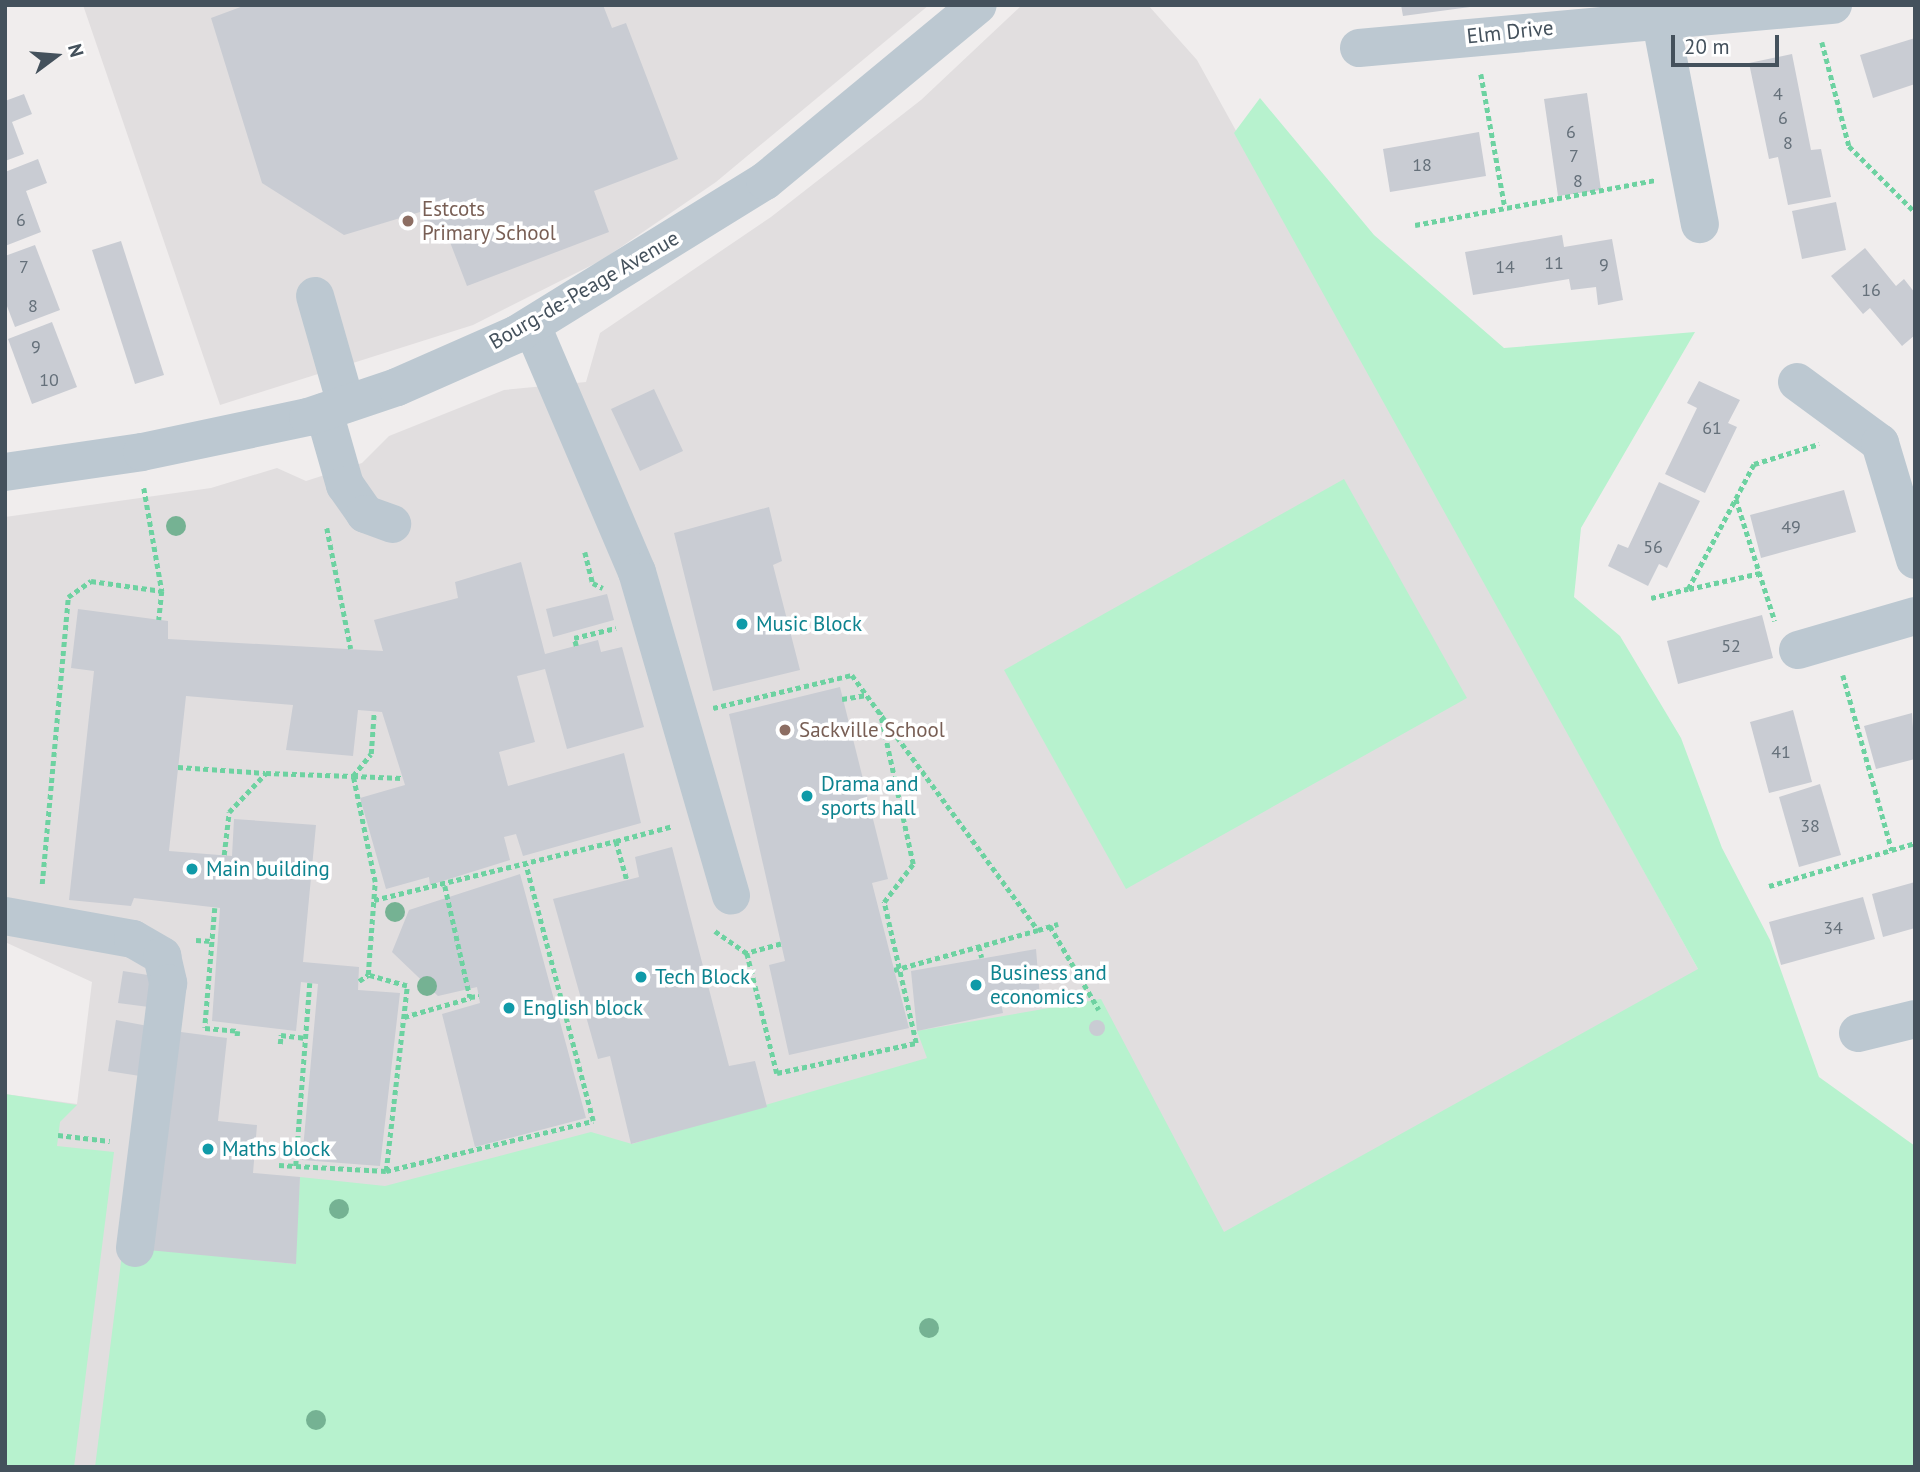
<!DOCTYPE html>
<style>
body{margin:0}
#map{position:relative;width:1920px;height:1472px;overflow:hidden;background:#f0eded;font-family:"PT Sans",sans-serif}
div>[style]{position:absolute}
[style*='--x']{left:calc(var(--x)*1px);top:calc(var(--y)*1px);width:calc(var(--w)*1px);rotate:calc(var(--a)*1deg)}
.education>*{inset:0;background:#e1dedf}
.green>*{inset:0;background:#b7f2ce}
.building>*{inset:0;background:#c9ccd3}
.round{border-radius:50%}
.path>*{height:4.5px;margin-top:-2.25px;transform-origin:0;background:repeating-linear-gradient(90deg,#6dd2a1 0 5px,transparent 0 8.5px)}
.minor>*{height:38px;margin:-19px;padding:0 19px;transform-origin:19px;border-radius:19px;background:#bcc8d1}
.trees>*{width:20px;height:20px;margin:-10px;border-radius:50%;background:#75b293}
.dots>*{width:19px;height:19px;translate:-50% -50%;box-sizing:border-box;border:4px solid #fff;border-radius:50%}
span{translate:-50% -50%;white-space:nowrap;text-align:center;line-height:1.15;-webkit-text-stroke:7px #fff;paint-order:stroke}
.number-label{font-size:18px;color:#65707a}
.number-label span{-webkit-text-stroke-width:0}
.street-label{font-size:21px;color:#44515c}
.education-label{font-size:21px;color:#785e54}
.left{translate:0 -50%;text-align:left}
.culture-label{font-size:21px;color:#0d838f}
.frame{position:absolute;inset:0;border:7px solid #44515c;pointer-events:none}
.north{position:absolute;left:21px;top:21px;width:70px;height:70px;-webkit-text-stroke:5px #fff;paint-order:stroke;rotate:74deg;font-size:19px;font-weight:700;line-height:28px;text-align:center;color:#44515c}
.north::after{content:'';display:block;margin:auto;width:24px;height:32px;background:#44515c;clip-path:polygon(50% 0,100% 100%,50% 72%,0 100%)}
.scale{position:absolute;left:1671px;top:35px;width:108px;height:32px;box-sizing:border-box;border:4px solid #44515c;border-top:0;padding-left:9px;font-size:21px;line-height:24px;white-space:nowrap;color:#44515c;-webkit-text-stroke:5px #fff;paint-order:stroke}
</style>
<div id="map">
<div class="education">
<div style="clip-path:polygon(83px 5px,929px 5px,716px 182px,602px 260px,473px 325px,220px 405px)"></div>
<div style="clip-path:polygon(1022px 5px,1148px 5px,1197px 60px,1698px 969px,1915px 1467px,5px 1467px,5px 1094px,77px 1104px,92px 982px,5px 942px,5px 517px,211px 488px,277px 468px,306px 481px,362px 463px,389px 436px,504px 390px,586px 382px,600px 333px,771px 217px,921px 100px)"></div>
</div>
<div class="green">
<div style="clip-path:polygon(1260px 98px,1374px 235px,1504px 348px,1695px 332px,1581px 528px,1574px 597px,1620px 636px,1681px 738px,1722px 848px,1770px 940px,1819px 1077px,1915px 1146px,1915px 1467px,95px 1467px,123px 1246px,295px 1264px,300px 1177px,385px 1186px,591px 1132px,632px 1144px,927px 1058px,917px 1031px,1101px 999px,1224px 1232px,1698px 969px,1234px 133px)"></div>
<div style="clip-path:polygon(1344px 479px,1467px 698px,1126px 889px,1004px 670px)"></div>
<div style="clip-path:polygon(5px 1094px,77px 1105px,60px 1122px,57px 1146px,114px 1152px,74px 1467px,5px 1467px)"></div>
</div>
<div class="building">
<div style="clip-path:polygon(246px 5px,603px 5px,612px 28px,626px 23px,678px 159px,594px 191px,609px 232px,467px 286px,448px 237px,433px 238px,420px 212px,344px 235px,262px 183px,211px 18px)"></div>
<div style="clip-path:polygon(1401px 5px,1470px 5px,1470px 7px,1403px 16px)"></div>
<div style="clip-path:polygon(1915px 38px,1915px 84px,1873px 98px,1860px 55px)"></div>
<div style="clip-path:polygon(1792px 54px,1811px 150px,1821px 149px,1831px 197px,1788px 205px,1778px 157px,1769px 159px,1749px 63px)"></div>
<div style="clip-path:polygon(1587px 93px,1601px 190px,1558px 196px,1544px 99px)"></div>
<div style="clip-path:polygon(24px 94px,32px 114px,12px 122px,24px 154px,5px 161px,5px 101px)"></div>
<div style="clip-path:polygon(1479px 132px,1486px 176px,1390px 192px,1383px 149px)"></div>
<div style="clip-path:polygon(38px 159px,47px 183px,26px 191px,41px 232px,5px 246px,5px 172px)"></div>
<div style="clip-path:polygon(1836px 202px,1846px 250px,1802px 259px,1792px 211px)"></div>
<div style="clip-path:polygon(1562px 235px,1564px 247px,1612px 239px,1623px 300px,1598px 305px,1596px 287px,1571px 290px,1569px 279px,1473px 295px,1465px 252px)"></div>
<div style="clip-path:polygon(121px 241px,164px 375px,135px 384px,92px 250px)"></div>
<div style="clip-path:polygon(35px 245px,60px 310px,15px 327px,5px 301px,5px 256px)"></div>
<div style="clip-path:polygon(1865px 248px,1896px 286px,1904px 279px,1915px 293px,1915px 335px,1902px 346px,1870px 308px,1863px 314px,1831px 276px)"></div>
<div style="clip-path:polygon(52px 322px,77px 387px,32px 404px,8px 339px)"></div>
<div style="clip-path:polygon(1699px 381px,1740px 400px,1728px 423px,1737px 427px,1705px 493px,1665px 474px,1697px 408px,1687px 403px)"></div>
<div style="clip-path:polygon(654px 389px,683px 451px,640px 471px,611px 409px)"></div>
<div style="clip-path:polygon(1659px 482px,1700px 501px,1667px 568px,1659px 564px,1648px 586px,1608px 566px,1618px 544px,1628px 548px)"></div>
<div style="clip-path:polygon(1844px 490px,1856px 532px,1761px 558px,1750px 515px)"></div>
<div style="clip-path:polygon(769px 507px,782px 561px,773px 565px,800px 670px,713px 691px,674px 533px)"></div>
<div style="clip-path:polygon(521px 562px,545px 654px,598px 640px,601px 652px,622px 647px,644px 727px,567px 749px,545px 669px,517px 676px,535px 742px,499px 752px,508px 786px,624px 753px,641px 823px,523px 856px,516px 834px,504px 837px,510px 860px,430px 885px,429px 877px,386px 889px,360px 798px,405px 785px,382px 712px,358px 710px,353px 756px,286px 750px,293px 705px,186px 696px,169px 851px,232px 856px,234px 819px,316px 825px,303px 962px,359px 967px,358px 990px,400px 993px,380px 1166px,302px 1160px,318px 984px,301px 982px,296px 1031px,212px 1021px,220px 908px,134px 898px,131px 906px,69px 900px,94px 671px,71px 668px,78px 609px,168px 621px,168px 639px,383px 651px,374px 620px,458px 598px,455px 582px)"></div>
<div style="clip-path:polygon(607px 594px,614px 620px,553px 637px,546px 609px)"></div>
<div style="clip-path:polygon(1762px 615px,1773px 658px,1678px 684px,1667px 641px)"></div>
<div style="clip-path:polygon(840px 687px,888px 879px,872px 883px,909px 1028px,789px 1055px,769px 965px,785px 961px,729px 714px)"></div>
<div style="clip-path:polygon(1793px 710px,1812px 782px,1769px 793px,1750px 722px)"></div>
<div style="clip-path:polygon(1912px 713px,1915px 759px,1876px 769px,1864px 726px)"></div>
<div style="clip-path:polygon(1820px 784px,1841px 855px,1799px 867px,1779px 797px)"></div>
<div style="clip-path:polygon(672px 847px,729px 1066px,755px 1061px,767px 1107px,631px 1144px,610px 1056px,598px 1059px,553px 899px,639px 877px,635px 857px)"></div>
<div style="clip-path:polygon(520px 874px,586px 1118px,475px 1147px,442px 1014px,480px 1003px,477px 987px,438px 996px,392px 952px,409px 910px)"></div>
<div style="clip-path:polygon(1915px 882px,1915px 928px,1883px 937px,1872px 894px)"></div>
<div style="clip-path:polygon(1863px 897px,1875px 939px,1781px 965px,1769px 922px)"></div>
<div style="clip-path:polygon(1036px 949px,1040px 998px,1001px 1003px,1003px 1013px,917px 1031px,911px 971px)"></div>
<div style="clip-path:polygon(123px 971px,154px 976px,149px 1007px,118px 1003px)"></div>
<div class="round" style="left:1089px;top:1020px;width:16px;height:16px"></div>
<div style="clip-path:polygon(116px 1020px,148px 1026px,140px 1076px,108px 1071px)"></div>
<div style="clip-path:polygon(173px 1031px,227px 1038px,218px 1121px,257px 1125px,253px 1173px,300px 1177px,296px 1264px,148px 1250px)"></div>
</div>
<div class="path">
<div style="--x:1822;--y:42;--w:107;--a:75.4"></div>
<div style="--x:1849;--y:146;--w:93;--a:45"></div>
<div style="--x:1481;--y:74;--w:136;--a:79.8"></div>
<div style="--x:1415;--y:225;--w:244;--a:-10.6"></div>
<div style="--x:144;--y:488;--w:105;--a:80.1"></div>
<div style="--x:162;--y:591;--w:29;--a:96"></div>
<div style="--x:1736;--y:499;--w:128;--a:72.3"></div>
<div style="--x:327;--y:528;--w:123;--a:78.8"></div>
<div style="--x:585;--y:552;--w:32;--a:76"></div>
<div style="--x:593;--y:583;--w:11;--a:27"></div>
<div style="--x:1689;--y:589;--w:73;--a:-12.7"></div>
<div style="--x:1651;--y:598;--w:38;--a:-14"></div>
<div style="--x:1688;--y:589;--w:141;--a:-62.2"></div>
<div style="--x:1754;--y:464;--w:68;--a:-17.1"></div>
<div style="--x:576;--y:646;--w:8;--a:-104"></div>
<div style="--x:574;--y:638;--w:43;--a:-13.4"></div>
<div style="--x:1843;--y:675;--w:182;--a:74.4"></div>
<div style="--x:842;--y:699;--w:25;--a:-9"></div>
<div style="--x:713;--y:708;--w:143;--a:-13.4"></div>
<div style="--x:852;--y:675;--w:316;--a:53.9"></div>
<div style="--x:1038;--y:930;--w:21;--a:-17"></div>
<div style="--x:178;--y:767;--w:87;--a:3.9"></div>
<div style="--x:616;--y:841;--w:59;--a:-14.7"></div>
<div style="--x:224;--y:855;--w:43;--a:-83.4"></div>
<div style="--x:229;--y:812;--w:54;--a:-46.5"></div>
<div style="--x:266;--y:773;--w:87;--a:2"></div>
<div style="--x:353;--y:776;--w:28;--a:-51"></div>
<div style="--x:371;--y:754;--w:42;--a:-85.9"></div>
<div style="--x:42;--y:884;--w:288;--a:-84.8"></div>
<div style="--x:68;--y:597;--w:28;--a:-35"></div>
<div style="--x:91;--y:581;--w:72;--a:8"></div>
<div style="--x:445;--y:886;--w:114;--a:77.3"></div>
<div style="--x:470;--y:997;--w:9;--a:-6"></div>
<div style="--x:1769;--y:886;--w:152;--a:-16.4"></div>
<div style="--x:374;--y:900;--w:249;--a:-13.7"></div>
<div style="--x:616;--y:841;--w:41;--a:74.2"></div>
<div style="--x:215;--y:908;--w:120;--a:94.8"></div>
<div style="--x:205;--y:1028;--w:33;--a:5"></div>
<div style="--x:238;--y:1031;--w:8;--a:97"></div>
<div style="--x:1050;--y:926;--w:97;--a:59.7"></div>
<div style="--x:715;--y:931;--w:39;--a:35"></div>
<div style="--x:196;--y:940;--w:16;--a:4"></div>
<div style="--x:781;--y:944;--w:35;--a:165"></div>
<div style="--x:747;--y:953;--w:124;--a:76"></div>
<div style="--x:777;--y:1073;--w:142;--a:-12.2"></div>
<div style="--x:916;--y:1043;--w:145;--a:-102.8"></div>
<div style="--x:884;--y:902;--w:48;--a:-52.7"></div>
<div style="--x:913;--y:864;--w:155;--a:-102.3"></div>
<div style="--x:979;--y:946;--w:12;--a:76"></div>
<div style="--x:894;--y:970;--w:149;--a:-15.5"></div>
<div style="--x:359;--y:981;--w:11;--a:-34"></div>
<div style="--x:368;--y:975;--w:93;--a:-85.7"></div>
<div style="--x:375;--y:882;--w:108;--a:-101.7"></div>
<div style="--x:353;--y:776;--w:49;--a:2.3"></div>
<div style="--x:310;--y:983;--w:184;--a:94.4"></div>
<div style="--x:296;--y:1166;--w:90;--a:3.2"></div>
<div style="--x:386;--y:1171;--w:186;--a:-83.5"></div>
<div style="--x:407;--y:986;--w:41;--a:-164.2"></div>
<div style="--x:404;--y:1017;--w:69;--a:-16.1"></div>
<div style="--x:280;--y:1044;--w:9;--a:-84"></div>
<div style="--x:281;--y:1035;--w:25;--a:7"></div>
<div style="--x:58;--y:1135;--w:52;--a:6.6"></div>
<div style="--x:279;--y:1165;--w:17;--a:3"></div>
<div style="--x:386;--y:1171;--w:213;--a:-13.6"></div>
<div style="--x:593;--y:1121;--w:265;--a:-104.7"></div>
</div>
<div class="minor">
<div style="--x:1660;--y:17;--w:211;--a:79.1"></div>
<div style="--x:1359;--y:48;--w:476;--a:-5.2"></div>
<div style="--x:315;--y:296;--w:112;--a:74"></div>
<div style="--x:532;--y:326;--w:267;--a:66.9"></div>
<div style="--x:637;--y:572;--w:337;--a:73.8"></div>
<div style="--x:1797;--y:382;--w:103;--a:36.3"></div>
<div style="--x:1880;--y:443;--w:122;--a:73.3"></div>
<div style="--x:324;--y:412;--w:76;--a:74"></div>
<div style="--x:345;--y:485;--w:35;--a:55"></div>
<div style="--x:365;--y:514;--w:29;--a:20"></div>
<div style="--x:5;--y:472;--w:138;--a:-8.3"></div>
<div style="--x:142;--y:452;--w:170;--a:-11.9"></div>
<div style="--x:308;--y:417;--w:94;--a:-18.6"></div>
<div style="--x:397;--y:387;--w:131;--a:-23.8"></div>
<div style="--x:517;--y:334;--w:291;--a:-31.7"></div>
<div style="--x:765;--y:181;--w:276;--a:-39.6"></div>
<div style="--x:1798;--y:650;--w:122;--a:-16.2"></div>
<div style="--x:5;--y:916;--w:130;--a:10.2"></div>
<div style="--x:133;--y:939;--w:34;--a:30"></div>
<div style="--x:162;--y:956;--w:28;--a:77"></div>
<div style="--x:168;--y:983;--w:267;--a:97.1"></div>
<div style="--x:1858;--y:1033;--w:59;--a:-13.8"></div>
</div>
<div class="trees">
<div style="left:176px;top:526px"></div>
<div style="left:395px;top:912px"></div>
<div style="left:427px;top:986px"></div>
<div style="left:339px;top:1209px"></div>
<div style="left:929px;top:1328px"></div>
<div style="left:316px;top:1420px"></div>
</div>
<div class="dots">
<div style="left:408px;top:221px;background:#8d6e63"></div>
<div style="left:742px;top:624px;background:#0f9aa8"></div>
<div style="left:785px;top:730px;background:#8d6e63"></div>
<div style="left:807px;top:796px;background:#0f9aa8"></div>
<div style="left:192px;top:869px;background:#0f9aa8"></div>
<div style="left:641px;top:977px;background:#0f9aa8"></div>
<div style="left:976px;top:985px;background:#0f9aa8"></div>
<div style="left:509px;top:1008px;background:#0f9aa8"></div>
<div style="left:208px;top:1149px;background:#0f9aa8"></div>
</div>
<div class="number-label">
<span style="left:1778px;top:94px">4</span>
<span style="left:1783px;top:118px">6</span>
<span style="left:1571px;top:132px">6</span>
<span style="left:1788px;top:143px">8</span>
<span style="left:1574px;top:156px">7</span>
<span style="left:1422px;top:165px">18</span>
<span style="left:1578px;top:181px">8</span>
<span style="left:21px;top:220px">6</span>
<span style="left:1554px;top:263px">11</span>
<span style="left:1604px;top:265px">9</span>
<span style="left:24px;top:267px">7</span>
<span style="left:1505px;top:267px">14</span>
<span style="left:1871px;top:290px">16</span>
<span style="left:33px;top:306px">8</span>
<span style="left:36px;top:347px">9</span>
<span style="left:49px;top:380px">10</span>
<span style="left:1712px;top:428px">61</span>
<span style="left:1791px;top:527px">49</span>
<span style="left:1653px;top:547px">56</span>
<span style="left:1731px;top:646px">52</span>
<span style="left:1781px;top:752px">41</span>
<span style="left:1810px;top:826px">38</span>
<span style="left:1833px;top:928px">34</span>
</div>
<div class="street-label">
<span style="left:1510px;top:32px;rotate:-6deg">Elm Drive</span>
<span style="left:584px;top:290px;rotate:-30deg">Bourg-de-Peage Avenue</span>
</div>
<div class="education-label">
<span class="left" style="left:422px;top:221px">Estcots<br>Primary School</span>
<span class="left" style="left:799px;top:730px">Sackville School</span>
</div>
<div class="culture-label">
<span class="left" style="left:756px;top:624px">Music Block</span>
<span class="left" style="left:821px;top:796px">Drama and<br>sports hall</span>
<span class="left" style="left:206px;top:869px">Main building</span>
<span class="left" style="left:990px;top:985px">Business and<br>economics</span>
<span class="left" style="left:655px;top:977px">Tech Block</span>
<span class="left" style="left:523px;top:1008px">English block</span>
<span class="left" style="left:222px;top:1149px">Maths block</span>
</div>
<div class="frame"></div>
<div class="north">N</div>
<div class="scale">20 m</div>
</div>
